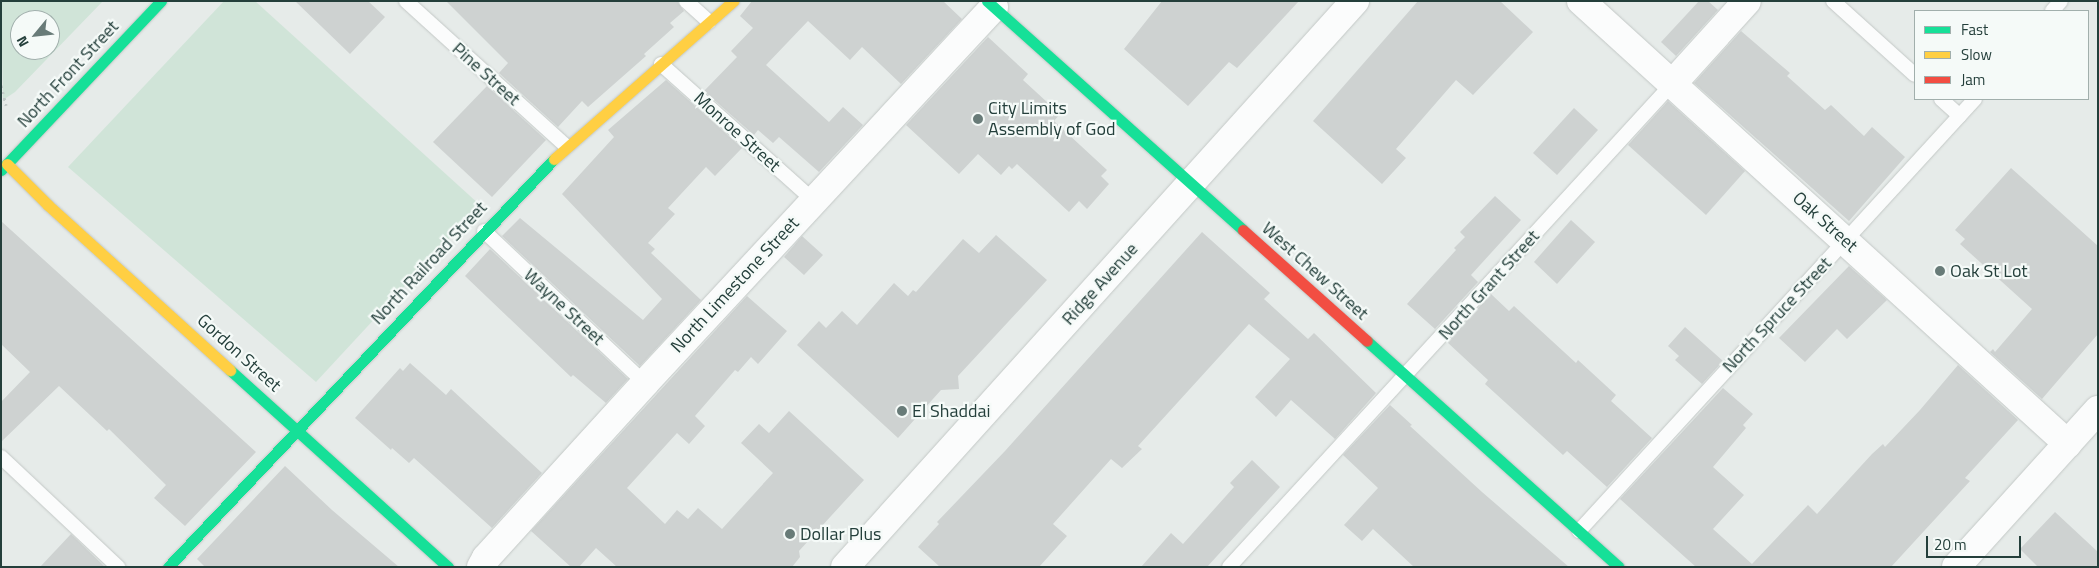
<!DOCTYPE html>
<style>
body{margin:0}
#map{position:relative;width:2099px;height:568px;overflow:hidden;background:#e6ebe9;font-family:"Titillium Web",sans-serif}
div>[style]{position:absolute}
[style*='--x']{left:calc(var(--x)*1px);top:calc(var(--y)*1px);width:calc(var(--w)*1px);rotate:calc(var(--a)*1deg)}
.green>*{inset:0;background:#d0e4d8}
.building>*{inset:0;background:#ced2d1}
.path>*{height:3px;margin-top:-1.5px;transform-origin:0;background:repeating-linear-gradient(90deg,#c2cbc9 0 2.5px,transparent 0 6.5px)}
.roads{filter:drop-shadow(0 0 1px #c3c8c6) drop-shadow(0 0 1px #c3c8c6)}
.lane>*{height:14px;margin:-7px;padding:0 7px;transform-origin:7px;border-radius:7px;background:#fbfcfc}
.street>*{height:28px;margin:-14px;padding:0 14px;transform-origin:14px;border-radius:14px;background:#fbfcfc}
.fast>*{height:11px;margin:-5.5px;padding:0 5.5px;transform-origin:5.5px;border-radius:5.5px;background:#16e098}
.slow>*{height:11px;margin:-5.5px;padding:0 5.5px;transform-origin:5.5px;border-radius:5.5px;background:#ffcf43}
.jam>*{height:11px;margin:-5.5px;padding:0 5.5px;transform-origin:5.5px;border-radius:5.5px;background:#f24e42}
.dots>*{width:14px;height:14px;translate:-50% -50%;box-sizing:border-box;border:2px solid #f5faf8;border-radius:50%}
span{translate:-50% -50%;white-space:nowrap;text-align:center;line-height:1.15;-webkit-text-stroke:4.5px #f5faf8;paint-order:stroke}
.street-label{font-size:18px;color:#243f3b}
.poi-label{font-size:18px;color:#243f3b}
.left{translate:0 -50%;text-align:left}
.frame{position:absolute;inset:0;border:2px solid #243f3b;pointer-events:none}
.legend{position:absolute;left:1914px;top:10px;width:175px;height:90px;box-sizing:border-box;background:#f5faf8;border:1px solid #a1afac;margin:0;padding:6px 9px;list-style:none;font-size:15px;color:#243f3b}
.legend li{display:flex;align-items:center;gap:10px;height:25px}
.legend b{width:25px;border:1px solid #a1afac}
.north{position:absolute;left:10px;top:10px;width:50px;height:50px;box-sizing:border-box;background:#f5faf8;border:1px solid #a1afac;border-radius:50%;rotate:242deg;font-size:14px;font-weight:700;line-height:20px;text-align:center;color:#243f3b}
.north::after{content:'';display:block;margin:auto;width:18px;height:22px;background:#687b78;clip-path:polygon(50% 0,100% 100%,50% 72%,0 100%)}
.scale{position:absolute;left:1926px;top:536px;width:95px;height:22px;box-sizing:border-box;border:2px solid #243f3b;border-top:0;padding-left:6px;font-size:15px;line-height:18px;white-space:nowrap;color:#243f3b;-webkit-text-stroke:4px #f5faf8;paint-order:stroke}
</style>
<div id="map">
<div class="green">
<div style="clip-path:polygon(evenodd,1px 1px,103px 1px,15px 92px,3px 100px,1px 1px,20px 20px,50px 20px,50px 50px,20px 50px,20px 20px)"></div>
<div style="clip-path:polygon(224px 1px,255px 1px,480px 205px,316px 382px,68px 167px)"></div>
</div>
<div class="building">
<div style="clip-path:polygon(295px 1px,368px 1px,385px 17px,350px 54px)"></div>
<div style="clip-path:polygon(446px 1px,677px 1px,684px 11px,670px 23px,674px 27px,644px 54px,646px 56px,588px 107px,582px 101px,558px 127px,499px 73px,508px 63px)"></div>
<div style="clip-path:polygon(752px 1px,943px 1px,962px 19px,901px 84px,862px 47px,850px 60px,808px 21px,766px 65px,829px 122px,843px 107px,863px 125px,819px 172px,779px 137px,773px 143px,758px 130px,754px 135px,704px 91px,737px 57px,731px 51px,753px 28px,740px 16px)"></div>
<div style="clip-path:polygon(1162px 1px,1299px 1px,1237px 68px,1229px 62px,1188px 106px,1124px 49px)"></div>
<div style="clip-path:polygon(1418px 1px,1500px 1px,1533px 32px,1473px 95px,1456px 80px,1396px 149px,1406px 158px,1382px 184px,1313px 121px)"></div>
<div style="clip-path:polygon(1699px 1px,1708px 1px,1718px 10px,1676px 56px,1661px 42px)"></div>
<div style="clip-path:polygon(1741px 31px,1790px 73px,1787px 76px,1825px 110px,1831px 105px,1864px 136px,1872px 127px,1905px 157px,1849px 221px,1694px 83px)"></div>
<div style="clip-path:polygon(988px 37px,1028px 74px,1023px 80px,1060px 114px,1054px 121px,1107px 170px,1101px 176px,1109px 184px,1087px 209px,1079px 201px,1069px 212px,1017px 164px,1012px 169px,1009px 166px,1001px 175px,978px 154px,959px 174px,906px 125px)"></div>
<div style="clip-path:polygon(666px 80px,742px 148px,715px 176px,706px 167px,668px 208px,675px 214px,648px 243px,655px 249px,651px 253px,701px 300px,640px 366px,502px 236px,520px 218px,643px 320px,662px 299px,562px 194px,614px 137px,608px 130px)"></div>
<div style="clip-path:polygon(487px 86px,546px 140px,492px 197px,433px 142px)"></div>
<div style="clip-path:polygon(1668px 101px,1745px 171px,1706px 215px,1628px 145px)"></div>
<div style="clip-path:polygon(1574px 108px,1598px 130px,1557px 175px,1533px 153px)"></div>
<div style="clip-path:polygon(2011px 168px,2098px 246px,2098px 334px,2042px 399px,1990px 352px,1993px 349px,1995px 352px,2032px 309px,1960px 244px,1965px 239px,1955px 230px)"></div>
<div style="clip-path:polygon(1495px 196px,1521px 220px,1471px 275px,1478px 282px,1435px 329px,1407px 304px,1456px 250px,1454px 248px,1465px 237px,1460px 232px)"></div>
<div style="clip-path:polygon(1571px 220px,1595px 242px,1557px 284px,1534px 262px)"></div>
<div style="clip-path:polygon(1px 221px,256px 452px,185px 526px,154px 498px,166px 485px,109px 429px,107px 431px,59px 386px,1px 442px,1px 402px,30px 372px,1px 344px)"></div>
<div style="clip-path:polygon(1202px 232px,1270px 293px,1264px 299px,1308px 339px,1314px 333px,1376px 393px,1335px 439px,1291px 400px,1276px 417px,1255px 397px,1290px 359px,1249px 324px,1138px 446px,1142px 449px,1122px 468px,1111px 459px,1053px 524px,1067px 536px,1039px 567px,940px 567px,918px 547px,939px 524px,937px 522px,1005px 451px)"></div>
<div style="clip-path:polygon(996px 235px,1047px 280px,958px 376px,959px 389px,941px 390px,898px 438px,797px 345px,819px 321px,826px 328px,842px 311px,857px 325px,894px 283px,908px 296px,913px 290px,916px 292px,963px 239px,979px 253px)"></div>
<div style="clip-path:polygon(802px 236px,823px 255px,804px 275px,784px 257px)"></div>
<div style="clip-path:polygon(490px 249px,628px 379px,606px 403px,573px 375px,571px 377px,465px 276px)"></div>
<div style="clip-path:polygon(1849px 266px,1887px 300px,1847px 339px,1837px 329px,1805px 362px,1779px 338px)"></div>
<div style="clip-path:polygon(1491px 294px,1509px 311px,1514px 306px,1576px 363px,1578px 360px,1616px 395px,1611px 401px,1652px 438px,1607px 487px,1567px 451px,1563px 455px,1485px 384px,1488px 380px,1447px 342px)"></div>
<div style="clip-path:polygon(747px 296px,787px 331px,758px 364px,751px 357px,738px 372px,735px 370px,695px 416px,705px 426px,689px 444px,677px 433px,627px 488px,665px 524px,677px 510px,688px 519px,698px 508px,722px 529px,773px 473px,741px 443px,759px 424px,769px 433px,789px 411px,864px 480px,799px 551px,800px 557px,792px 567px,617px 567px,596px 548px,579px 567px,571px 567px,531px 531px)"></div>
<div style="clip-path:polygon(1685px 327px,1723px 361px,1702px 384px,1675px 360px,1679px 356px,1668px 346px)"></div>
<div style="clip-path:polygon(410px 363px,446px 395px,451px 389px,542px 473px,492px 528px,414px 458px,409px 463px,392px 448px,391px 450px,355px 418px,400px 368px,403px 371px)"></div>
<div style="clip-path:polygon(1958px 365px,2018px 420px,1965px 478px,1970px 481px,1891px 567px,1696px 567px,1620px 499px,1723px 388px,1753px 414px,1743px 425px,1746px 428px,1713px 467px,1744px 495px,1713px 529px,1752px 564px,1808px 505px,1817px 514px,1872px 454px,1883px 444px,1885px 447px,1920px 410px)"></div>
<div style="clip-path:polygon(1390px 405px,1412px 425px,1410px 426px,1482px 492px,1569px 567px,1414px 567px,1373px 529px,1362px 541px,1344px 525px,1378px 488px,1343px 455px)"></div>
<div style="clip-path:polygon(1252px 460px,1280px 487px,1207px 567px,1141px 567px,1171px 533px,1183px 544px,1234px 487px,1230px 483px)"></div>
<div style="clip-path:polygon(285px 466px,332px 510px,399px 567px,205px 567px,197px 559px)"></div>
<div style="clip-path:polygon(2055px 512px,2098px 552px,2098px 567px,2038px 567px,2020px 549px)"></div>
<div style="clip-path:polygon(71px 534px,105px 567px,40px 567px)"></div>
</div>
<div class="path">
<div style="--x:1;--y:85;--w:21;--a:76"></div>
</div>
<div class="roads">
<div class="lane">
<div style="--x:406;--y:1;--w:216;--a:42.2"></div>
<div style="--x:686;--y:1;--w:31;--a:42"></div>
<div style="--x:1833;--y:1;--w:110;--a:42.1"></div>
<div style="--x:2052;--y:11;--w:13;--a:-48"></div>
<div style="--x:661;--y:64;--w:204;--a:41.8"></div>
<div style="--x:1941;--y:99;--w:25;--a:42"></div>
<div style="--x:484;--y:231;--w:221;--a:43.4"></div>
<div style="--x:1;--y:457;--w:161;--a:43.2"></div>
<div style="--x:1579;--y:531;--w:586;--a:-47.49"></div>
<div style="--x:1229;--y:567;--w:657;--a:-47.47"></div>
</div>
<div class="street">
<div style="--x:1581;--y:1;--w:658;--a:42.29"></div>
<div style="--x:1673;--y:83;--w:110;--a:-47.9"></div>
<div style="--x:481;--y:567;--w:10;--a:-61"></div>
<div style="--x:486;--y:558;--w:236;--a:-47.7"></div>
<div style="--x:645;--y:383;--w:513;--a:-47.13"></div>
<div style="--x:845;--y:567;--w:762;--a:-47.98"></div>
<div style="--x:1956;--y:567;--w:212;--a:-47.9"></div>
</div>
<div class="fast">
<div style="--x:987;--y:1;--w:343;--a:41.8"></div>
<div style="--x:1;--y:170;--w:233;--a:-46.6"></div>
<div style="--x:1367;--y:341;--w:338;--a:41.9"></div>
<div style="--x:230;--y:370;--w:294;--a:42.1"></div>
<div style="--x:168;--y:567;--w:562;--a:-46.59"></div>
</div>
<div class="slow">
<div style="--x:554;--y:159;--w:239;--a:-41.4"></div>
<div style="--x:7;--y:164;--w:58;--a:45"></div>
<div style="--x:48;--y:205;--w:246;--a:42.2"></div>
</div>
<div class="jam">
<div style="--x:1243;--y:230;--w:166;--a:41.8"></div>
</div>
</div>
<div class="dots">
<div style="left:978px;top:119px;background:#687b78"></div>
<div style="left:1940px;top:271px;background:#687b78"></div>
<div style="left:902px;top:411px;background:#687b78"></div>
<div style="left:790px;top:534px;background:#687b78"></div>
</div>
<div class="street-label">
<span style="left:68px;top:74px;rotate:-47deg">North Front Street</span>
<span style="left:486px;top:74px;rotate:42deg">Pine Street</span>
<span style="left:737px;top:132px;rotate:42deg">Monroe Street</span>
<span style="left:1825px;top:222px;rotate:42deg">Oak Street</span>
<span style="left:429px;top:263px;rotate:-47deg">North Railroad Street</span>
<span style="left:1315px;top:271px;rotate:42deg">West Chew Street</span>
<span style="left:1100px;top:284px;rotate:-48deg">Ridge Avenue</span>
<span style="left:735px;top:285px;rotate:-47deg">North Limestone Street</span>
<span style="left:1489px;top:285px;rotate:-48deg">North Grant Street</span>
<span style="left:564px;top:307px;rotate:43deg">Wayne Street</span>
<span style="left:1777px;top:315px;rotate:-47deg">North Spruce Street</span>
<span style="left:239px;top:353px;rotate:42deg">Gordon Street</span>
</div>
<div class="poi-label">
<span class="left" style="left:988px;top:119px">City Limits<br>Assembly of God</span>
<span class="left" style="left:1950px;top:271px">Oak St Lot</span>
<span class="left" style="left:912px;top:411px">El Shaddai</span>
<span class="left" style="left:800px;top:534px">Dollar Plus</span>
</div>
<div class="frame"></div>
<ul class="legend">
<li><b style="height:6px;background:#16e098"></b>Fast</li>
<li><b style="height:6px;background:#ffcf43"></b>Slow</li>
<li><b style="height:6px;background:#f24e42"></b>Jam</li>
</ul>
<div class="north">N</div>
<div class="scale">20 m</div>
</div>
